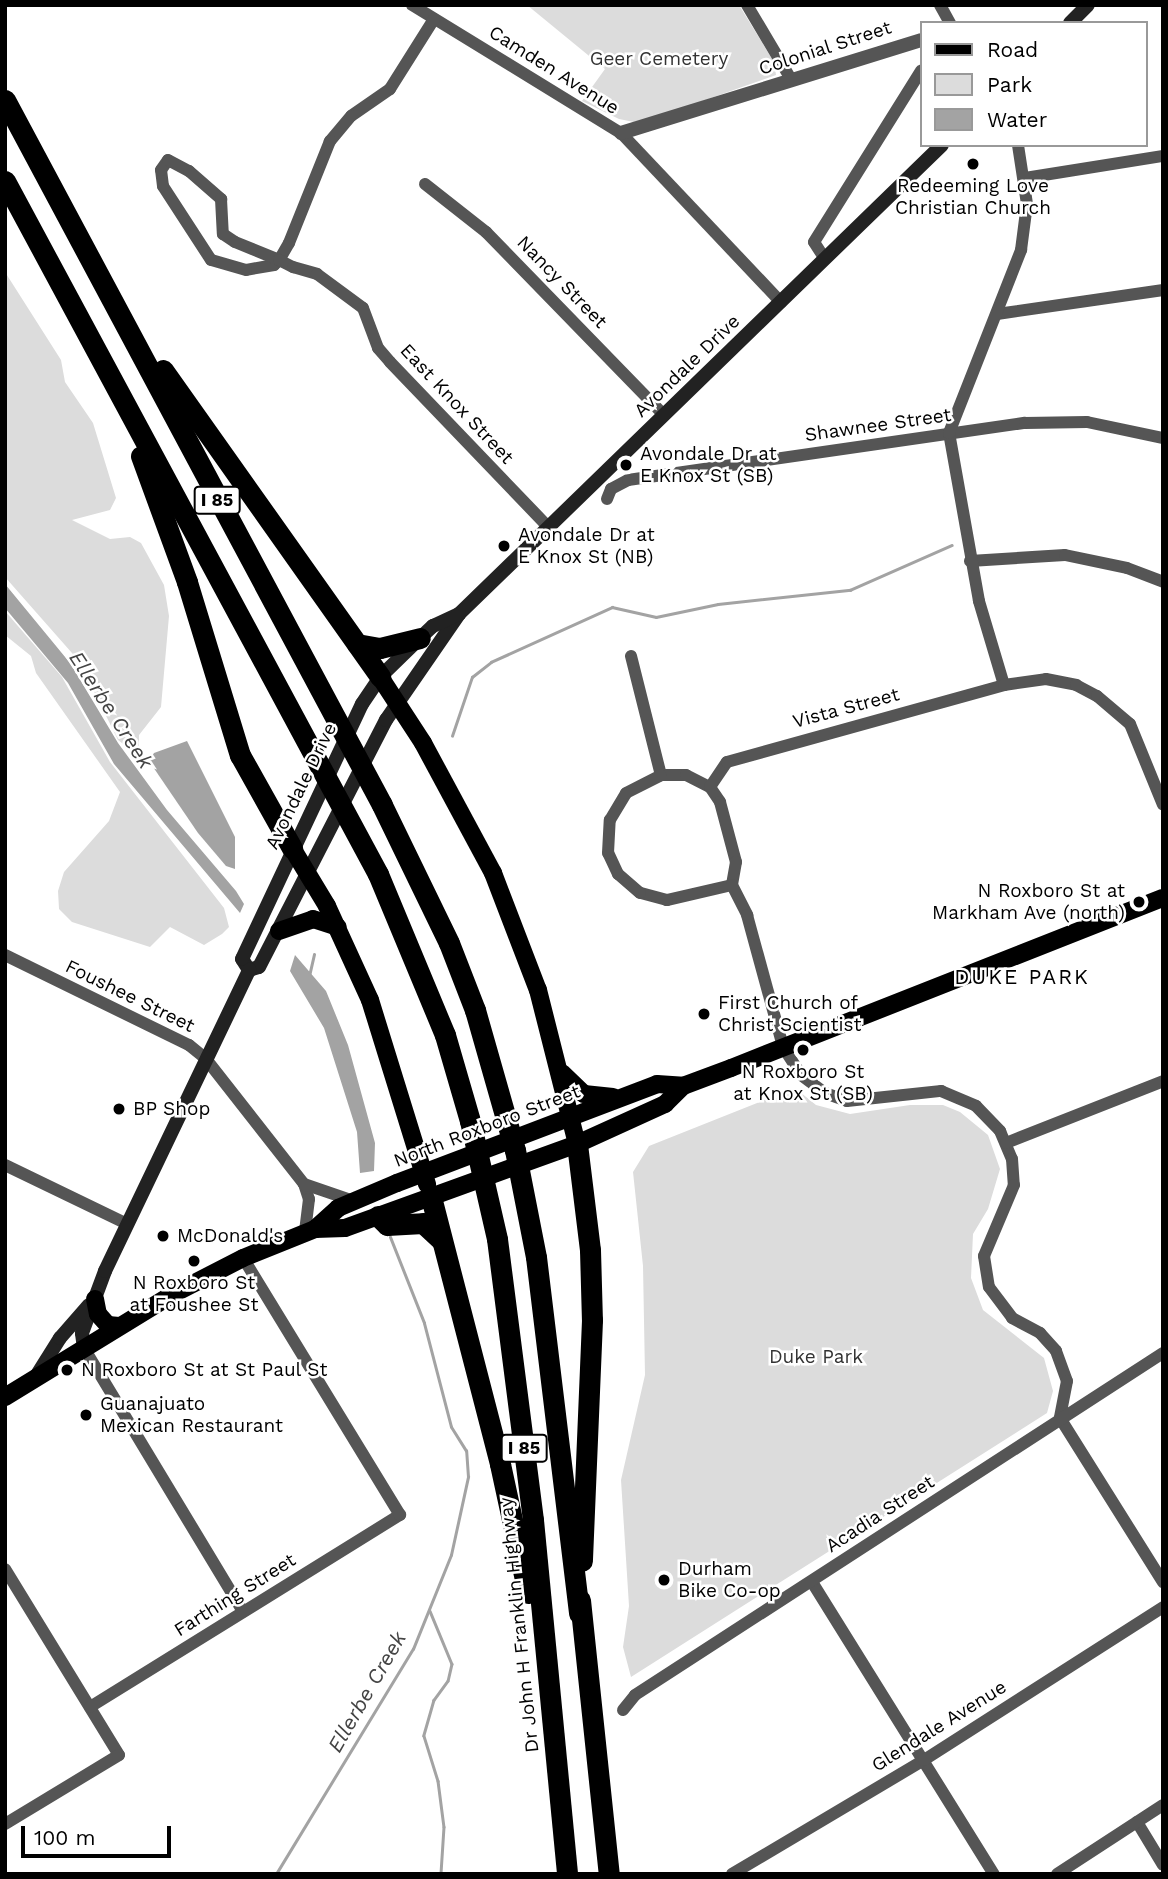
<!DOCTYPE html>
<style>
body{margin:0}
#map{position:relative;width:1168px;height:1879px;overflow:hidden;background:#fff;font-family:"Work Sans",sans-serif}
div>[style]{position:absolute}
[style*='--x']{left:calc(var(--x)*1px);top:calc(var(--y)*1px);width:calc(var(--w)*1px);rotate:calc(var(--a)*1deg)}
.green>*{inset:0;background:#dcdcdc}
.water>*{inset:0;background:#a3a3a3}
.stream>*{height:2.5px;margin:-1.25px;padding:0 1.25px;transform-origin:1.25px;border-radius:1.25px;background:#a3a3a3}
.minor>*{height:12px;margin:-6px;padding:0 6px;transform-origin:6px;border-radius:6px;background:#555}
.tertiary>*{height:14px;margin:-7px;padding:0 7px;transform-origin:7px;border-radius:7px;background:#555}
.secondary>*{height:14px;margin:-7px;padding:0 7px;transform-origin:7px;border-radius:7px;background:#222}
.primary>*{height:18px;margin:-9px;padding:0 9px;transform-origin:9px;border-radius:9px;background:#000}
.motorway>*{height:21px;margin:-10.5px;padding:0 10.5px;transform-origin:10.5px;border-radius:10.5px;background:#000}
.dots>*{width:19px;height:19px;translate:-50% -50%;box-sizing:border-box;border:4px solid #fff;border-radius:50%}
span{translate:-50% -50%;white-space:nowrap;text-align:center;line-height:1.15;-webkit-text-stroke:5px #fff;paint-order:stroke}
.shield-label span{padding:2px 5px;background:#fff;border:2px solid;border-radius:5px;-webkit-text-stroke-width:0}
.shield-label{font-size:18px;color:#000;font-weight:700}
.street-label{font-size:19px;color:#000}
.park-label{font-size:19px;color:#333}
.poi-label{font-size:19px;color:#000}
.left{translate:0 -50%;text-align:left}
.right{translate:-100% -50%;text-align:right}
.water-label{font-size:21px;color:#444;font-style:italic}
.neighbourhood-label{font-size:21px;color:#000;letter-spacing:2px}
.frame{position:absolute;inset:0;border:7px solid #000;pointer-events:none}
.legend{position:absolute;left:920px;top:21px;width:228px;height:126px;box-sizing:border-box;background:#fff;border:2px solid #999;margin:0;padding:9px 12px;list-style:none;font-size:21px;color:#000}
.legend li{display:flex;align-items:center;gap:14px;height:35px}
.legend b{width:35px;border:2px solid #999}
.scale{position:absolute;left:21px;top:1826px;width:150px;height:32px;box-sizing:border-box;border:4px solid #000;border-top:0;padding-left:9px;font-size:21px;line-height:24px;white-space:nowrap;color:#000;-webkit-text-stroke:5px #fff;paint-order:stroke}
</style>
<div id="map">
<div class="green">
<div style="clip-path:polygon(527px 5px,739px 5px,774px 62px,776px 75px,660px 116px,634px 122px,619px 119px,582px 101px,605px 69px)"></div>
<div style="clip-path:polygon(5px 272px,61px 360px,65px 382px,93px 423px,116px 498px,110px 510px,72px 520px,110px 539px,130px 537px,141px 543px,164px 585px,169px 616px,161px 707px,139px 735px,139px 756px,118px 740px,79px 661px,5px 577px)"></div>
<div style="clip-path:polygon(5px 611px,62px 677px,110px 762px,224px 908px,229px 927px,222px 934px,204px 945px,170px 927px,150px 947px,72px 922px,59px 909px,58px 891px,64px 872px,109px 821px,120px 792px,36px 673px,31px 656px,5px 635px)"></div>
<div style="clip-path:polygon(795px 1088px,816px 1105px,850px 1114px,910px 1105px,943px 1105px,960px 1112px,988px 1135px,1000px 1169px,988px 1209px,973px 1234px,971px 1278px,983px 1310px,1044px 1358px,1053px 1391px,1047px 1413px,631px 1677px,623px 1647px,629px 1606px,621px 1480px,645px 1375px,643px 1266px,633px 1172px,649px 1146px)"></div>
</div>
<div class="water">
<div style="clip-path:polygon(5px 584px,70px 663px,118px 743px,167px 810px,236px 891px,244px 904px,240px 913px,114px 764px,68px 683px,5px 608px)"></div>
<div style="clip-path:polygon(187px 741px,235px 837px,235px 869px,226px 866px,198px 833px,149px 761px,154px 753px)"></div>
<div style="clip-path:polygon(295px 955px,326px 991px,348px 1045px,375px 1143px,374px 1171px,360px 1173px,357px 1132px,324px 1028px,290px 971px)"></div>
</div>
<div class="stream">
<div style="--x:452;--y:736;--w:62;--a:-71.3"></div>
<div style="--x:472;--y:677;--w:24;--a:-38"></div>
<div style="--x:491;--y:662;--w:133;--a:-24.4"></div>
<div style="--x:612;--y:607;--w:45;--a:12.8"></div>
<div style="--x:656;--y:617;--w:63;--a:-11.8"></div>
<div style="--x:718;--y:604;--w:133;--a:-6.1"></div>
<div style="--x:850;--y:590;--w:111;--a:-23.8"></div>
<div style="--x:309;--y:976;--w:22;--a:-77"></div>
<div style="--x:430;--y:1611;--w:57;--a:67.5"></div>
<div style="--x:452;--y:1664;--w:17;--a:103"></div>
<div style="--x:448;--y:1681;--w:24;--a:126"></div>
<div style="--x:434;--y:1700;--w:37;--a:106"></div>
<div style="--x:424;--y:1736;--w:47;--a:72.7"></div>
<div style="--x:438;--y:1781;--w:46;--a:82.6"></div>
<div style="--x:444;--y:1827;--w:47;--a:93.7"></div>
<div style="--x:276;--y:1874;--w:263;--a:-58.7"></div>
<div style="--x:413;--y:1649;--w:101;--a:-68"></div>
<div style="--x:451;--y:1555;--w:80;--a:-77.7"></div>
<div style="--x:468;--y:1477;--w:26;--a:-94"></div>
<div style="--x:466;--y:1451;--w:28;--a:-122"></div>
<div style="--x:451;--y:1427;--w:107;--a:-104.6"></div>
<div style="--x:424;--y:1323;--w:92;--a:-111.6"></div>
</div>
<div class="minor">
<div style="--x:412;--y:5;--w:245;--a:31.5"></div>
<div style="--x:621;--y:133;--w:233;--a:46.6"></div>
<div style="--x:747;--y:5;--w:86;--a:59.3"></div>
<div style="--x:940;--y:5;--w:21;--a:61"></div>
<div style="--x:434;--y:19;--w:83;--a:122.2"></div>
<div style="--x:390;--y:89;--w:47;--a:145.3"></div>
<div style="--x:351;--y:116;--w:33;--a:130"></div>
<div style="--x:330;--y:141;--w:110;--a:111.9"></div>
<div style="--x:289;--y:243;--w:20;--a:120"></div>
<div style="--x:279;--y:260;--w:7;--a:135"></div>
<div style="--x:274;--y:265;--w:28;--a:170"></div>
<div style="--x:246;--y:270;--w:36;--a:-164"></div>
<div style="--x:211;--y:260;--w:88;--a:-123"></div>
<div style="--x:163;--y:186;--w:16;--a:-97"></div>
<div style="--x:161;--y:170;--w:12;--a:-55"></div>
<div style="--x:168;--y:160;--w:24;--a:28"></div>
<div style="--x:189;--y:171;--w:43;--a:41.2"></div>
<div style="--x:221;--y:199;--w:35;--a:87"></div>
<div style="--x:223;--y:234;--w:14;--a:34"></div>
<div style="--x:235;--y:242;--w:48;--a:22.2"></div>
<div style="--x:279;--y:260;--w:16;--a:27"></div>
<div style="--x:293;--y:267;--w:25;--a:16"></div>
<div style="--x:317;--y:274;--w:57;--a:36.5"></div>
<div style="--x:363;--y:308;--w:43;--a:69.4"></div>
<div style="--x:378;--y:348;--w:18;--a:49"></div>
<div style="--x:390;--y:362;--w:228;--a:46.2"></div>
<div style="--x:1025;--y:178;--w:140;--a:-9.1"></div>
<div style="--x:425;--y:184;--w:78;--a:38.2"></div>
<div style="--x:486;--y:232;--w:255;--a:45.8"></div>
<div style="--x:825;--y:259;--w:20;--a:-123"></div>
<div style="--x:814;--y:242;--w:202;--a:-58"></div>
<div style="--x:997;--y:314;--w:168;--a:-8.2"></div>
<div style="--x:607;--y:499;--w:11;--a:-68"></div>
<div style="--x:611;--y:489;--w:19;--a:-28"></div>
<div style="--x:628;--y:480;--w:401;--a:-8.2"></div>
<div style="--x:1025;--y:423;--w:62;--a:-0.9"></div>
<div style="--x:1087;--y:422;--w:78;--a:11.9"></div>
<div style="--x:970;--y:561;--w:95;--a:-3.6"></div>
<div style="--x:1065;--y:555;--w:63;--a:11.8"></div>
<div style="--x:1127;--y:568;--w:39;--a:21"></div>
<div style="--x:631;--y:656;--w:123;--a:75.9"></div>
<div style="--x:1004;--y:685;--w:88;--a:-106.6"></div>
<div style="--x:979;--y:601;--w:171;--a:-100.1"></div>
<div style="--x:949;--y:433;--w:197;--a:-68.5"></div>
<div style="--x:1021;--y:250;--w:46;--a:-82.6"></div>
<div style="--x:1027;--y:204;--w:60;--a:-98.7"></div>
<div style="--x:661;--y:775;--w:25;--a:0"></div>
<div style="--x:686;--y:775;--w:27;--a:27"></div>
<div style="--x:710;--y:787;--w:18;--a:56"></div>
<div style="--x:720;--y:802;--w:62;--a:75.1"></div>
<div style="--x:736;--y:862;--w:23;--a:100"></div>
<div style="--x:732;--y:885;--w:67;--a:167"></div>
<div style="--x:667;--y:900;--w:28;--a:-165"></div>
<div style="--x:640;--y:893;--w:29;--a:-139"></div>
<div style="--x:618;--y:874;--w:23;--a:-115"></div>
<div style="--x:608;--y:853;--w:33;--a:-87"></div>
<div style="--x:610;--y:820;--w:31;--a:-59"></div>
<div style="--x:626;--y:793;--w:39;--a:-27"></div>
<div style="--x:710;--y:787;--w:30;--a:-56"></div>
<div style="--x:727;--y:762;--w:288;--a:-15.5"></div>
<div style="--x:1004;--y:685;--w:42;--a:-8.1"></div>
<div style="--x:1046;--y:679;--w:31;--a:11"></div>
<div style="--x:1076;--y:685;--w:24;--a:28"></div>
<div style="--x:1097;--y:696;--w:43;--a:40.3"></div>
<div style="--x:1130;--y:724;--w:87;--a:67.8"></div>
<div style="--x:732;--y:885;--w:34;--a:63"></div>
<div style="--x:747;--y:915;--w:137;--a:74.7"></div>
<div style="--x:783;--y:1047;--w:33;--a:57"></div>
<div style="--x:801;--y:1075;--w:30;--a:37"></div>
<div style="--x:825;--y:1093;--w:23;--a:20"></div>
<div style="--x:847;--y:1101;--w:95;--a:-6.1"></div>
<div style="--x:941;--y:1091;--w:38;--a:23"></div>
<div style="--x:976;--y:1106;--w:35;--a:46"></div>
<div style="--x:1000;--y:1131;--w:30;--a:67"></div>
<div style="--x:1012;--y:1159;--w:26;--a:86"></div>
<div style="--x:1014;--y:1185;--w:77;--a:112.9"></div>
<div style="--x:984;--y:1256;--w:31;--a:81"></div>
<div style="--x:989;--y:1287;--w:39;--a:53"></div>
<div style="--x:1012;--y:1318;--w:32;--a:28"></div>
<div style="--x:1040;--y:1333;--w:24;--a:48"></div>
<div style="--x:1056;--y:1351;--w:32;--a:70"></div>
<div style="--x:1067;--y:1381;--w:38;--a:101"></div>
<div style="--x:1060;--y:1418;--w:194;--a:57.9"></div>
<div style="--x:5;--y:955;--w:205;--a:26.1"></div>
<div style="--x:189;--y:1045;--w:22;--a:39"></div>
<div style="--x:206;--y:1059;--w:159;--a:51.9"></div>
<div style="--x:304;--y:1184;--w:16;--a:72"></div>
<div style="--x:309;--y:1199;--w:34;--a:97"></div>
<div style="--x:1006;--y:1143;--w:169;--a:-21.5"></div>
<div style="--x:5;--y:1165;--w:136;--a:25.8"></div>
<div style="--x:304;--y:1184;--w:53;--a:18.8"></div>
<div style="--x:84;--y:1348;--w:308;--a:58.9"></div>
<div style="--x:5;--y:1569;--w:218;--a:58.5"></div>
<div style="--x:119;--y:1755;--w:133;--a:148.8"></div>
<div style="--x:812;--y:1582;--w:344;--a:58.1"></div>
<div style="--x:90;--y:1707;--w:365;--a:-31.8"></div>
<div style="--x:400;--y:1515;--w:301;--a:-121.4"></div>
<div style="--x:623;--y:1710;--w:19;--a:-51"></div>
<div style="--x:635;--y:1695;--w:629;--a:-32.93"></div>
<div style="--x:1137;--y:1822;--w:50;--a:58.8"></div>
<div style="--x:732;--y:1874;--w:223;--a:-30.7"></div>
<div style="--x:924;--y:1760;--w:284;--a:-32.6"></div>
<div style="--x:1057;--y:1874;--w:126;--a:-33.1"></div>
</div>
<div class="tertiary">
<div style="--x:621;--y:133;--w:314;--a:-17.2"></div>
</div>
<div class="secondary">
<div style="--x:1070;--y:23;--w:25;--a:-45"></div>
<div style="--x:249;--y:970;--w:10;--a:-17"></div>
<div style="--x:259;--y:967;--w:278;--a:-62.8"></div>
<div style="--x:386;--y:720;--w:129;--a:-55.4"></div>
<div style="--x:459;--y:614;--w:673;--a:-44.16"></div>
<div style="--x:249;--y:970;--w:13;--a:-122"></div>
<div style="--x:242;--y:959;--w:282;--a:-64.8"></div>
<div style="--x:362;--y:704;--w:32;--a:-56"></div>
<div style="--x:380;--y:677;--w:56;--a:-44.3"></div>
<div style="--x:420;--y:638;--w:18;--a:-43"></div>
<div style="--x:433;--y:626;--w:29;--a:-25"></div>
<div style="--x:84;--y:1348;--w:15;--a:-98"></div>
<div style="--x:82;--y:1333;--w:66;--a:-69.6"></div>
<div style="--x:105;--y:1271;--w:334;--a:-64.4"></div>
<div style="--x:35;--y:1378;--w:47;--a:-58"></div>
<div style="--x:60;--y:1338;--w:44;--a:-48.7"></div>
</div>
<div class="primary">
<div style="--x:380;--y:677;--w:79;--a:56.9"></div>
<div style="--x:423;--y:743;--w:148;--a:61.7"></div>
<div style="--x:493;--y:873;--w:125;--a:69"></div>
<div style="--x:538;--y:990;--w:159;--a:75.8"></div>
<div style="--x:292;--y:848;--w:68;--a:58.9"></div>
<div style="--x:327;--y:906;--w:103;--a:65.4"></div>
<div style="--x:370;--y:1000;--w:193;--a:72.8"></div>
<div style="--x:279;--y:931;--w:36;--a:-19"></div>
<div style="--x:313;--y:919;--w:26;--a:18"></div>
<div style="--x:562;--y:1073;--w:30;--a:44"></div>
<div style="--x:584;--y:1094;--w:29;--a:6"></div>
<div style="--x:315;--y:1229;--w:31;--a:-42"></div>
<div style="--x:338;--y:1208;--w:64;--a:-23"></div>
<div style="--x:397;--y:1183;--w:278;--a:-20.8"></div>
<div style="--x:657;--y:1084;--w:26;--a:4"></div>
<div style="--x:683;--y:1086;--w:51;--a:-20.6"></div>
<div style="--x:731;--y:1068;--w:464;--a:-21.5"></div>
<div style="--x:95;--y:1299;--w:15;--a:79"></div>
<div style="--x:98;--y:1314;--w:15;--a:48"></div>
<div style="--x:108;--y:1325;--w:11;--a:5"></div>
<div style="--x:5;--y:1397;--w:199;--a:-31.5"></div>
<div style="--x:175;--y:1293;--w:76;--a:-27.2"></div>
<div style="--x:243;--y:1258;--w:78;--a:-21.9"></div>
<div style="--x:315;--y:1229;--w:30;--a:-2"></div>
<div style="--x:345;--y:1228;--w:247;--a:-19.9"></div>
<div style="--x:577;--y:1144;--w:97;--a:-24.4"></div>
<div style="--x:665;--y:1104;--w:25;--a:-45"></div>
</div>
<div class="motorway">
<div style="--x:5;--y:100;--w:799;--a:61.86"></div>
<div style="--x:382;--y:805;--w:153;--a:64.1"></div>
<div style="--x:449;--y:943;--w:72;--a:68.8"></div>
<div style="--x:475;--y:1010;--w:146;--a:74.1"></div>
<div style="--x:515;--y:1150;--w:109;--a:78.9"></div>
<div style="--x:536;--y:1257;--w:359;--a:83.1"></div>
<div style="--x:5;--y:181;--w:787;--a:61.71"></div>
<div style="--x:378;--y:874;--w:174;--a:67.4"></div>
<div style="--x:445;--y:1035;--w:90;--a:73.8"></div>
<div style="--x:470;--y:1121;--w:121;--a:77.1"></div>
<div style="--x:497;--y:1239;--w:283;--a:82.7"></div>
<div style="--x:533;--y:1520;--w:356;--a:84.5"></div>
<div style="--x:163;--y:370;--w:376;--a:54.7"></div>
<div style="--x:141;--y:456;--w:134;--a:69.9"></div>
<div style="--x:187;--y:582;--w:181;--a:73"></div>
<div style="--x:240;--y:755;--w:107;--a:60.8"></div>
<div style="--x:357;--y:644;--w:23;--a:10"></div>
<div style="--x:380;--y:648;--w:41;--a:-14"></div>
<div style="--x:577;--y:1144;--w:107;--a:83"></div>
<div style="--x:590;--y:1250;--w:70;--a:88.4"></div>
<div style="--x:592;--y:1320;--w:241;--a:92.4"></div>
<div style="--x:431;--y:1197;--w:276;--a:75.5"></div>
<div style="--x:500;--y:1464;--w:132;--a:77.8"></div>
<div style="--x:378;--y:1216;--w:13;--a:45"></div>
<div style="--x:387;--y:1225;--w:36;--a:-3"></div>
<div style="--x:423;--y:1223;--w:25;--a:43"></div>
<div style="--x:580;--y:1600;--w:276;--a:84"></div>
</div>
<div class="dots">
<div style="left:973px;top:164px;background:#000"></div>
<div style="left:626px;top:465px;background:#000"></div>
<div style="left:504px;top:546px;background:#000"></div>
<div style="left:1139px;top:902px;background:#000"></div>
<div style="left:704px;top:1014px;background:#000"></div>
<div style="left:803px;top:1050px;background:#000"></div>
<div style="left:119px;top:1109px;background:#000"></div>
<div style="left:163px;top:1236px;background:#000"></div>
<div style="left:194px;top:1261px;background:#000"></div>
<div style="left:67px;top:1370px;background:#000"></div>
<div style="left:86px;top:1415px;background:#000"></div>
<div style="left:664px;top:1580px;background:#000"></div>
</div>
<div class="shield-label">
<span style="left:217px;top:500px">I 85</span>
<span style="left:524px;top:1448px">I 85</span>
</div>
<div class="street-label">
<span style="left:825px;top:48px;rotate:-18deg">Colonial Street</span>
<span style="left:554px;top:70px;rotate:32deg">Camden Avenue</span>
<span style="left:562px;top:282px;rotate:46deg">Nancy Street</span>
<span style="left:687px;top:366px;rotate:-44deg">Avondale Drive</span>
<span style="left:457px;top:404px;rotate:47deg">East Knox Street</span>
<span style="left:878px;top:425px;rotate:-8deg">Shawnee Street</span>
<span style="left:846px;top:708px;rotate:-15deg">Vista Street</span>
<span style="left:301px;top:786px;rotate:-64deg">Avondale Drive</span>
<span style="left:130px;top:996px;rotate:26deg">Foushee Street</span>
<span style="left:487px;top:1126px;rotate:-21deg">North Roxboro Street</span>
<span style="left:880px;top:1514px;rotate:-33deg">Acadia Street</span>
<span style="left:235px;top:1595px;rotate:-32deg">Farthing Street</span>
<span style="left:519px;top:1625px;rotate:-96deg">Dr John H Franklin Highway</span>
<span style="left:939px;top:1726px;rotate:-32deg">Glendale Avenue</span>
</div>
<div class="park-label">
<span style="left:659px;top:59px">Geer Cemetery</span>
<span style="left:816px;top:1357px">Duke Park</span>
</div>
<div class="poi-label">
<span style="left:973px;top:197px">Redeeming Love<br>Christian Church</span>
<span class="left" style="left:640px;top:465px">Avondale Dr at<br>E Knox St (SB)</span>
<span class="left" style="left:518px;top:546px">Avondale Dr at<br>E Knox St (NB)</span>
<span class="right" style="left:1125px;top:902px">N Roxboro St at<br>Markham Ave (north)</span>
<span class="left" style="left:718px;top:1014px">First Church of<br>Christ Scientist</span>
<span style="left:803px;top:1083px">N Roxboro St<br>at Knox St (SB)</span>
<span class="left" style="left:133px;top:1109px">BP Shop</span>
<span class="left" style="left:177px;top:1236px">McDonald's</span>
<span style="left:194px;top:1294px">N Roxboro St<br>at Foushee St</span>
<span class="left" style="left:81px;top:1370px">N Roxboro St at St Paul St</span>
<span class="left" style="left:100px;top:1415px">Guanajuato<br>Mexican Restaurant</span>
<span class="left" style="left:678px;top:1580px">Durham<br>Bike Co-op</span>
</div>
<div class="water-label">
<span style="left:111px;top:710px;rotate:57deg">Ellerbe Creek</span>
<span style="left:367px;top:1692px;rotate:-60deg">Ellerbe Creek</span>
</div>
<div class="neighbourhood-label">
<span style="left:1022px;top:977px">DUKE PARK</span>
</div>
<div class="frame"></div>
<ul class="legend">
<li><b style="height:9px;background:#000"></b>Road</li>
<li><b style="height:19px;background:#dcdcdc"></b>Park</li>
<li><b style="height:19px;background:#a3a3a3"></b>Water</li>
</ul>
<div class="scale">100 m</div>
</div>
